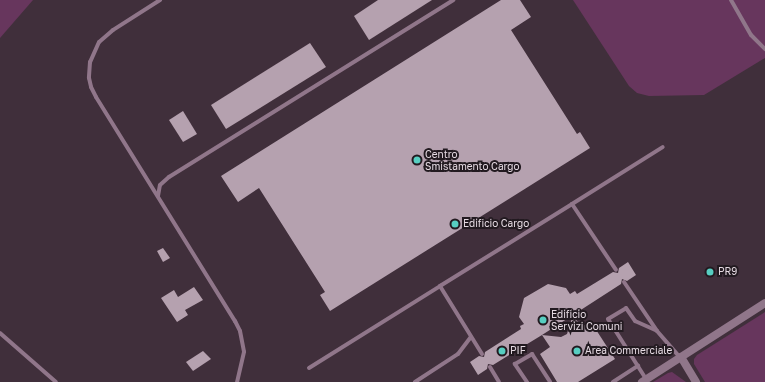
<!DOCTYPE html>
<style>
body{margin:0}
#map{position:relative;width:765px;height:382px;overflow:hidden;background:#402f3b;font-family:"Golos Text",sans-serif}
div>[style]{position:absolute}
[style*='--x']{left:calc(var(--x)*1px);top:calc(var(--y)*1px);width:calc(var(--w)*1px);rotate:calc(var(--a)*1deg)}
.green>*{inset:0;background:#67365d}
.building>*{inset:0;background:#b5a1af}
.service>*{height:4px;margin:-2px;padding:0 2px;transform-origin:2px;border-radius:2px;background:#90768a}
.minor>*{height:8px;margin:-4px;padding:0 4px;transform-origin:4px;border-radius:4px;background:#90768a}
.dots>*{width:11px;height:11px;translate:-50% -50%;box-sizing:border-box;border:2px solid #221a20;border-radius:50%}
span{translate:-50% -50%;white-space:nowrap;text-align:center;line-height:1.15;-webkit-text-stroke:4px #221a20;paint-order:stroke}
.poi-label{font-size:10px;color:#e5dae2}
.left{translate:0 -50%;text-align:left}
</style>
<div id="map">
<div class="green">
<div style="clip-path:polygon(0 0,33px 0,0 38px)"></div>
<div style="clip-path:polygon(573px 0,765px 0,765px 58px,704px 95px,649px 96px,637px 93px,629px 86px)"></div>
<div style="clip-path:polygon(765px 312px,765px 382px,705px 382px,694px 364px,694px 359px,697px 355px)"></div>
<div style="clip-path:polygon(672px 372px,686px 382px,653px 382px,668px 373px)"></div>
</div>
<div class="building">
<div style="clip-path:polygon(378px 0,432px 0,369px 40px,354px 16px)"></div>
<div style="clip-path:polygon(501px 0,520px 0,531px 17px,511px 30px,577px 134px,580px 132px,590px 148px,330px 311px,320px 295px,325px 292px,259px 188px,238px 202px,221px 176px)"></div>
<div style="clip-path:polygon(310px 43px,326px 67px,226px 129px,211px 105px)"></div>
<div style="clip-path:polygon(183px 111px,197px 134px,183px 142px,169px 120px)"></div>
<div style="clip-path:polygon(163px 248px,170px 258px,163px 262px,157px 251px)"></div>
<div style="clip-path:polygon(evenodd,628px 262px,636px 275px,627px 281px,622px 279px,621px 284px,573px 315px,581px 327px,591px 322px,615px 359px,578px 382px,557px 382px,540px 354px,550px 347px,542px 335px,493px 365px,488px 364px,487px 369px,478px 375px,470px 362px,479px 356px,484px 357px,485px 352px,521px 329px,520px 326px,524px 324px,519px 317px,524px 298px,548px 284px,566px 288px,570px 294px,575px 291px,577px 294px,613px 272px,618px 273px,619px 268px,628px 262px,573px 315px,567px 334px,561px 337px,542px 335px,573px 315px)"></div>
<div style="clip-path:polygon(194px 287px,203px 300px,185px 310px,188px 315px,177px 322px,161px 298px,174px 290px,178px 297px)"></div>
<div style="clip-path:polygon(203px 351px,211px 359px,193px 371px,186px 362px)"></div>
</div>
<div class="service">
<div style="--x:160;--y:0;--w:56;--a:147.4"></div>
<div style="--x:113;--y:30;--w:18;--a:139"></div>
<div style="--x:99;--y:42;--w:22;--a:114"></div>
<div style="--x:90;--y:62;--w:16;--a:94"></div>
<div style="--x:89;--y:78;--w:9;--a:77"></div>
<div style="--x:91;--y:87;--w:11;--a:63"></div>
<div style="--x:96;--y:97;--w:264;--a:58.2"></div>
<div style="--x:235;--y:321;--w:11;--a:63"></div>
<div style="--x:240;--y:331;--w:21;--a:79"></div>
<div style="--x:244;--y:352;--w:31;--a:103"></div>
<div style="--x:731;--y:0;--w:40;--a:60.3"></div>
<div style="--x:751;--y:35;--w:20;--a:45"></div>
<div style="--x:158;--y:196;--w:11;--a:-80"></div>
<div style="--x:160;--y:185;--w:12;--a:-42"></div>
<div style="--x:169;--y:177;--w:335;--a:-31.9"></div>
<div style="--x:572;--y:204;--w:107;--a:-32.1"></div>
<div style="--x:624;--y:282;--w:59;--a:56"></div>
<div style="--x:657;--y:331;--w:35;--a:49"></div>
<div style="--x:0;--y:333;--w:74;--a:41.2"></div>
<div style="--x:482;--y:354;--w:80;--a:-121.7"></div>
<div style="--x:440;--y:286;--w:155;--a:-31.8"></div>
<div style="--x:572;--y:204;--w:79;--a:56.3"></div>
<div style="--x:490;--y:367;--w:17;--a:59"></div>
<div style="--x:309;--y:368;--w:155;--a:-32"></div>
<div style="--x:646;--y:379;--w:71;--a:-122.3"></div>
<div style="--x:608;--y:319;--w:21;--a:-31"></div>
<div style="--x:626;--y:308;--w:16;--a:55"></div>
<div style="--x:635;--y:321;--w:24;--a:24"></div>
<div style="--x:415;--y:382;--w:51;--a:-33.1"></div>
<div style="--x:458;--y:354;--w:21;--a:-53"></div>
<div style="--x:527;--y:382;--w:22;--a:-124"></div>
<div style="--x:515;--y:364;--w:20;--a:-30"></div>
<div style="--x:532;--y:354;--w:33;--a:57"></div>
<div style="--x:613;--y:382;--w:30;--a:-33"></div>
</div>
<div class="minor">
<div style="--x:681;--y:357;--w:29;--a:59"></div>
<div style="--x:642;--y:382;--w:146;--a:-32.7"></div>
</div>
<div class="dots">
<div style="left:417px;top:160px;background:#57cec1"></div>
<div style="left:455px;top:224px;background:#57cec1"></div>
<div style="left:710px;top:272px;background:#57cec1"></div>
<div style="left:543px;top:320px;background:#57cec1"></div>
<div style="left:502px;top:351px;background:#57cec1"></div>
<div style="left:577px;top:351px;background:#57cec1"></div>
</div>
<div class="poi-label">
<span class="left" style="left:425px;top:160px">Centro<br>Smistamento Cargo</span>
<span class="left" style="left:463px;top:224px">Edificio Cargo</span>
<span class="left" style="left:718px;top:272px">PR9</span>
<span class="left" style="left:551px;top:320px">Edificio<br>Servizi Comuni</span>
<span class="left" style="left:510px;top:351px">PIF</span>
<span class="left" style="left:585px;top:351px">Area Commerciale</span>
</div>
</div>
